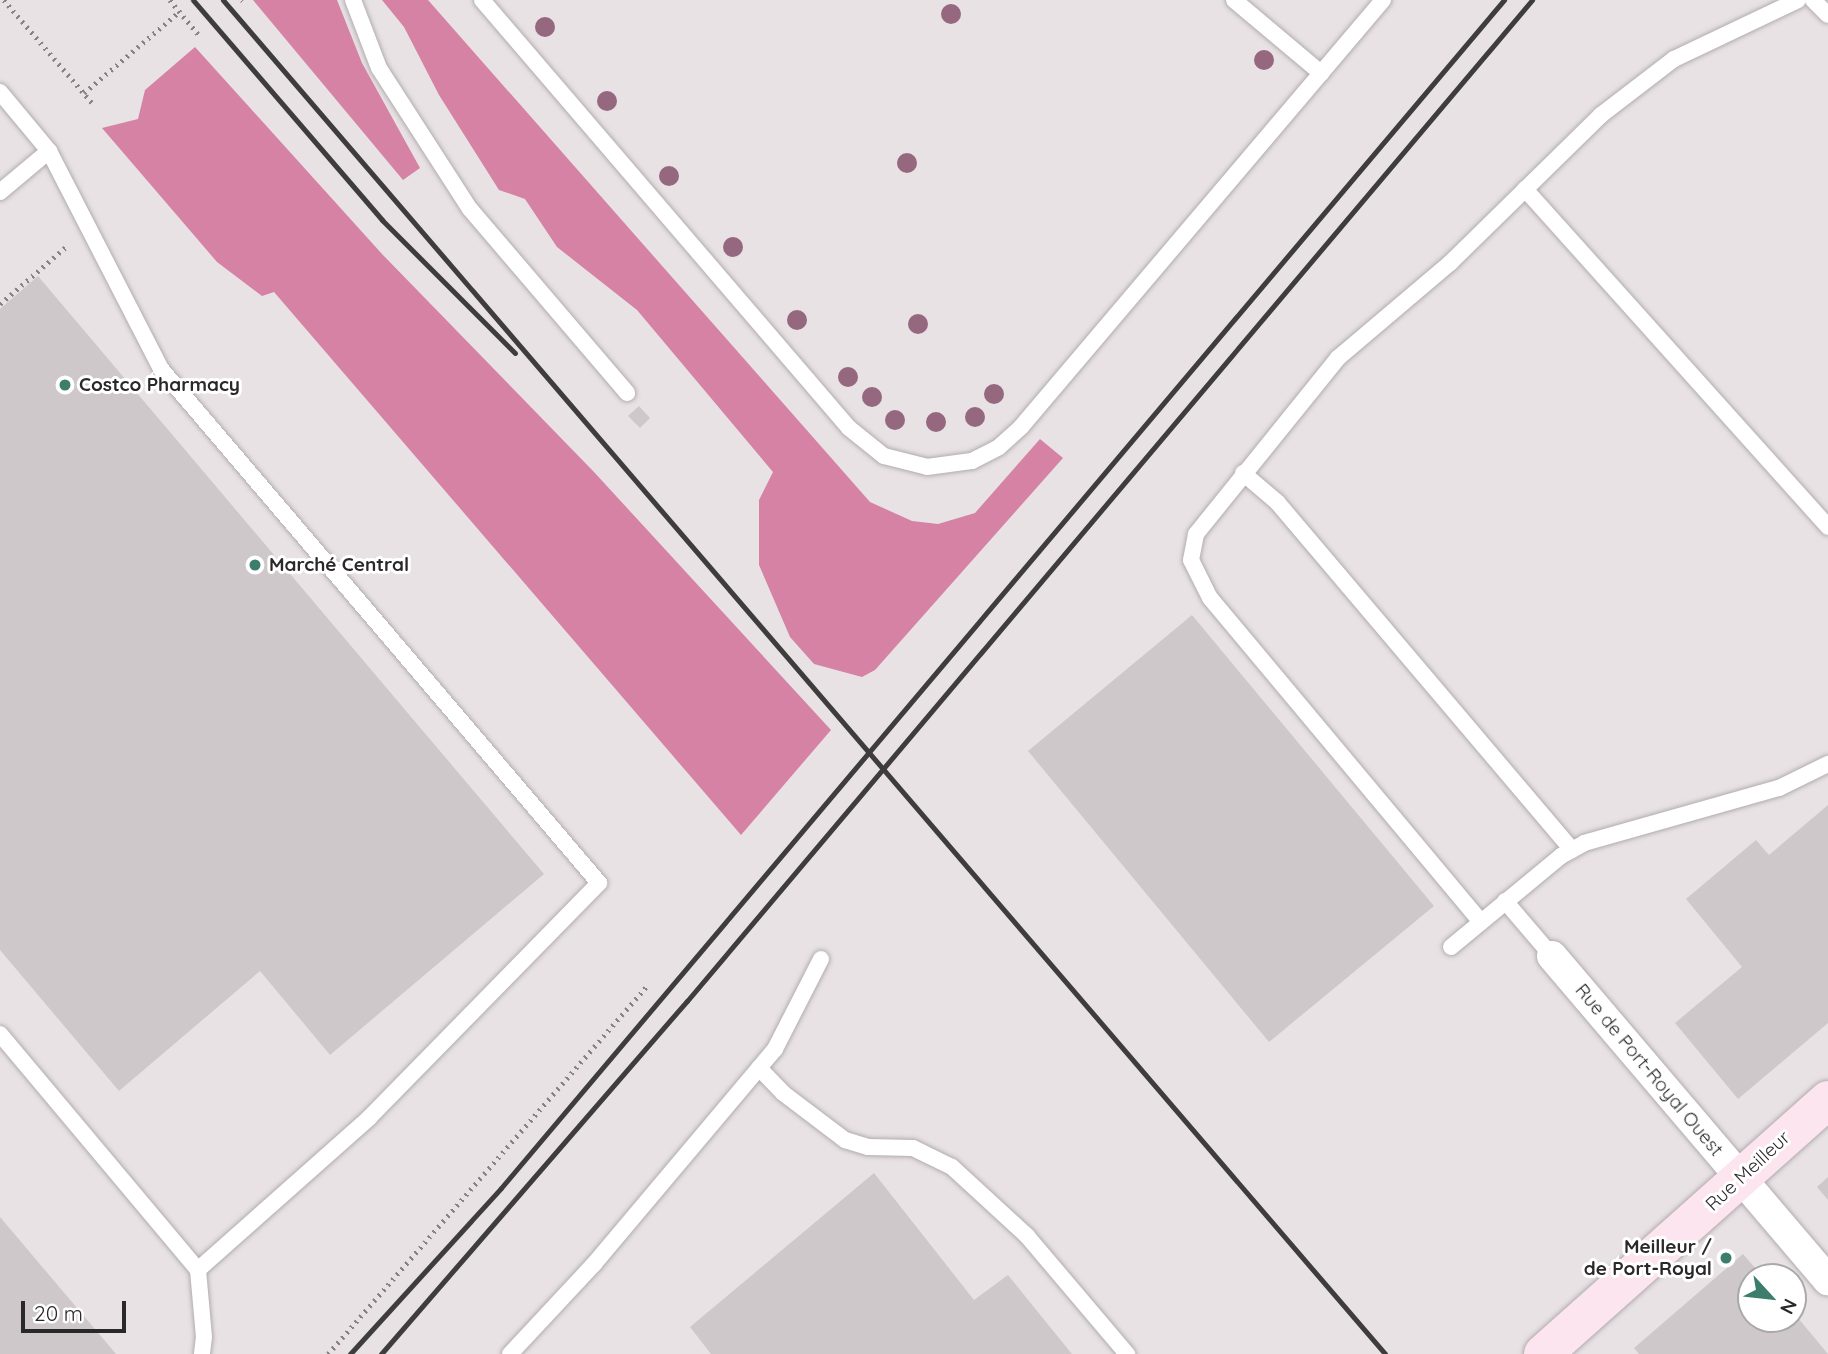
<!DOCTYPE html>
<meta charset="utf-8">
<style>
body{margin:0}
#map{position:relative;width:1828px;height:1354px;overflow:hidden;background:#e8e2e4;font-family:Quicksand,sans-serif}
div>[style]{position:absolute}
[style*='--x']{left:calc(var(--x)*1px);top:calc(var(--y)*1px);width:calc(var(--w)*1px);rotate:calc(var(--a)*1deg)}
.forest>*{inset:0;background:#d582a5}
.building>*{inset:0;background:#cec8ca}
.path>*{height:4.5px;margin-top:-2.25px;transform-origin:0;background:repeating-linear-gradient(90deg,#878384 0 2px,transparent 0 7px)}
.roads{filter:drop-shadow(0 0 2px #b2acae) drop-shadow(0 0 2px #b2acae)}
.lane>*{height:16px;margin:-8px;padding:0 8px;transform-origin:8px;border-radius:8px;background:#fff}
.street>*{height:30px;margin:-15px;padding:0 15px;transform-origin:15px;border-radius:15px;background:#fff}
.secondary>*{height:38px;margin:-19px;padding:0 19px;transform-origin:19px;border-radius:19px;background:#fce5ee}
.rail>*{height:5px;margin:-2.5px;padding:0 2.5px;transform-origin:2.5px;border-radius:2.5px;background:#3e3c3d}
.trees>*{width:20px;height:20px;margin:-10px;border-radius:50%;background:#956880}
.dots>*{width:19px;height:19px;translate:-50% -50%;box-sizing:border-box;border:4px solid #fff;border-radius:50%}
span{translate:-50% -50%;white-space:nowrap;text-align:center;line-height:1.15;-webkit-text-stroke:6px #fff;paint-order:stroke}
.poi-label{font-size:19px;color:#2a2829;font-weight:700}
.left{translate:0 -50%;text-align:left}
.right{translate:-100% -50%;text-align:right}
.street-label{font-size:19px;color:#2a2829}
.north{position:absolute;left:1737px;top:1263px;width:70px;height:70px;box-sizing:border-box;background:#fff;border:2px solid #aaa9a9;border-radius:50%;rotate:117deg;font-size:19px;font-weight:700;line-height:28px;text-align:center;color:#2a2829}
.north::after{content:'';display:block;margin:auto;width:24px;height:32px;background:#3d7d6b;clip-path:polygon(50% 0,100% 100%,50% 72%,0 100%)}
.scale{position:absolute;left:21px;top:1301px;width:105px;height:32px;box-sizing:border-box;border:4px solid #2a2829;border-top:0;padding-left:9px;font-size:21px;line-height:24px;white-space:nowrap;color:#2a2829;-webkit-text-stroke:5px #fff;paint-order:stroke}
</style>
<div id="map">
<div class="forest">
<div style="clip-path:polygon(253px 0,337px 0,362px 63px,420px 168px,403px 180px)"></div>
<div style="clip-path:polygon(382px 0,428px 0,870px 502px,912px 521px,938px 524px,975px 513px,1040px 439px,1063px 458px,875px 670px,862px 677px,814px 664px,790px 637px,759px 565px,759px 500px,773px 472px,637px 310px,557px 247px,525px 199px,499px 190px,439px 95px,404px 27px)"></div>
<div style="clip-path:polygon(195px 47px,382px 254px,594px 472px,831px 730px,741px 835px,274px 292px,262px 296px,217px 262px,102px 128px,138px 119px,145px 90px)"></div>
</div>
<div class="building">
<div style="clip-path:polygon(38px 276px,544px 874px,330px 1055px,260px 971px,119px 1091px,0 950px,0 309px)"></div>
<div style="clip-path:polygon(639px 406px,650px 418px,640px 428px,628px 416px)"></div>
<div style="clip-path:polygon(1192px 615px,1434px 906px,1269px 1042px,1028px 751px)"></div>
<div style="clip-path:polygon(1828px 805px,1828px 1023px,1738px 1099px,1675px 1023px,1742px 967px,1686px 899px,1756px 840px,1769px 855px)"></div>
<div style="clip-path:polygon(874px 1173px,974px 1300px,1008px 1275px,1072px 1354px,711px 1354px,690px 1327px)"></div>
<div style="clip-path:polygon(1828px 1177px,1828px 1200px,1817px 1187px)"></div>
<div style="clip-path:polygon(0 1217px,116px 1354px,0 1354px)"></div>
<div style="clip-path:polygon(1743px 1254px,1763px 1277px,1751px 1277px,1751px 1319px,1793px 1319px,1793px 1312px,1828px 1354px,1639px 1354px,1634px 1348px)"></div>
</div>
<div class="path">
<div style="--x:4;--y:0;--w:137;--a:49.4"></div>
<div style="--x:170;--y:0;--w:45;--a:50.4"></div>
<div style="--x:242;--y:0;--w:1;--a:45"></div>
<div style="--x:84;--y:93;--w:126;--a:-40.5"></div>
<div style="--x:0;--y:304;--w:90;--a:-40.9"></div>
<div style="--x:328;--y:1354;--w:488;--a:-49.1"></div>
</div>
<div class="roads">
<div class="lane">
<div style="--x:353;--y:0;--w:73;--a:69.1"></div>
<div style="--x:379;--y:68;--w:168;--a:57.2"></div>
<div style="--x:470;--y:209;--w:242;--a:49.5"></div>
<div style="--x:482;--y:0;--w:564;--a:49.39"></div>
<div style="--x:849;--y:428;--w:45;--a:38.7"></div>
<div style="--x:884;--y:456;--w:44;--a:14.3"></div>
<div style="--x:927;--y:467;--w:45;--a:-7.6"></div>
<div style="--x:972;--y:461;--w:30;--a:-27"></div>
<div style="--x:999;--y:447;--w:30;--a:-42"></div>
<div style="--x:1021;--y:427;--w:560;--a:-49.71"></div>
<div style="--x:1234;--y:0;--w:114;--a:40"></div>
<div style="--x:1813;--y:0;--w:21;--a:45"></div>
<div style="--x:0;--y:92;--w:77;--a:50.3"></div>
<div style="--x:49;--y:151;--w:245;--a:62.8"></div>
<div style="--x:161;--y:369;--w:675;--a:49.56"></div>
<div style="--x:599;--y:883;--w:329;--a:134.4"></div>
<div style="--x:369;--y:1118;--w:229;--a:138.4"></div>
<div style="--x:198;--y:1270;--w:308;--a:-130"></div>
<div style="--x:1525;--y:189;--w:454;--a:48.1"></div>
<div style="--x:0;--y:192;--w:64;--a:-39.9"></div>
<div style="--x:1243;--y:473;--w:45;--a:40.5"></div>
<div style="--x:1277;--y:502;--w:456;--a:49.7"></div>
<div style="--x:1505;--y:901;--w:72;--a:49.5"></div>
<div style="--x:1481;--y:922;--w:422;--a:-129.9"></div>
<div style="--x:1210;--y:598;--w:42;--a:-116.6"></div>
<div style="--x:1191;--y:560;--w:26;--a:-79"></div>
<div style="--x:1196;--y:534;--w:226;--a:-51.1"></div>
<div style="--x:1338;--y:358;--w:147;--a:-40.3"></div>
<div style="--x:1450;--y:263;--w:211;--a:-44.4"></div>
<div style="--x:1601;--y:115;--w:92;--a:-37.5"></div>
<div style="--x:1674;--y:59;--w:137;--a:-25.4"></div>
<div style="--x:1451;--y:947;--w:143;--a:-39.6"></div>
<div style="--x:1561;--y:856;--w:26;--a:-29"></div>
<div style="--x:1584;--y:843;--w:203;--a:-15.8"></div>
<div style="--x:1779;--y:788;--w:55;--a:-26.1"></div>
<div style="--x:759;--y:1068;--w:35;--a:46"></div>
<div style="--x:783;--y:1093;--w:78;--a:37.2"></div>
<div style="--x:845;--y:1140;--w:24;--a:17"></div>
<div style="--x:868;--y:1147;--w:45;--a:1.3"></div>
<div style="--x:913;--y:1148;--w:43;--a:26"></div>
<div style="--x:952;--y:1167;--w:102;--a:42.6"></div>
<div style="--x:1027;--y:1236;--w:155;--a:49.7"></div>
<div style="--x:198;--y:1270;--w:67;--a:84.9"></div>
<div style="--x:204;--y:1337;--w:17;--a:97"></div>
<div style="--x:510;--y:1354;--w:123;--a:-47"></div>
<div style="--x:594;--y:1264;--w:281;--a:-49.9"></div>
<div style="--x:775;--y:1049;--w:101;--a:-62.9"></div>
</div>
<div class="street">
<div style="--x:1552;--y:956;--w:426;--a:49.6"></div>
</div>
<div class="secondary">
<div style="--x:1543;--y:1354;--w:382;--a:-41.7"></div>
</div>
</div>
<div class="rail">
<div style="--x:193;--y:0;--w:290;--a:49.3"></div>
<div style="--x:382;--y:220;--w:188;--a:45"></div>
<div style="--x:223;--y:0;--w:1784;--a:49.36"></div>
<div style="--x:350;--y:1354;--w:224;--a:-47.7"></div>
<div style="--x:501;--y:1188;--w:1555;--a:-49.83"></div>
<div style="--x:381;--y:1354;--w:467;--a:-49.1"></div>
<div style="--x:687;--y:1001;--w:1310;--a:-49.83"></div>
</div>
<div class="trees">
<div style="left:951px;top:14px"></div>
<div style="left:545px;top:27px"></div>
<div style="left:1264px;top:60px"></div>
<div style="left:607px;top:101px"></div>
<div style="left:907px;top:163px"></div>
<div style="left:669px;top:176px"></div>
<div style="left:733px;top:247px"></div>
<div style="left:797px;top:320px"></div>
<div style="left:918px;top:324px"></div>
<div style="left:848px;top:377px"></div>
<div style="left:994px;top:394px"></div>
<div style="left:872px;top:397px"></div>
<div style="left:975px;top:417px"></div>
<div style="left:895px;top:420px"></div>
<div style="left:936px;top:422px"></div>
</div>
<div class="dots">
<div style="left:65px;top:385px;background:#3d7d6b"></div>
<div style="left:255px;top:565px;background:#3d7d6b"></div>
<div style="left:1726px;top:1258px;background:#3d7d6b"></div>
</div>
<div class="poi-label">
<span class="left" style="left:79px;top:385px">Costco Pharmacy</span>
<span class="left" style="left:269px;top:565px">Marché Central</span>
<span class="right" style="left:1712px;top:1258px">Meilleur /<br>de Port-Royal</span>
</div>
<div class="street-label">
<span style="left:1649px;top:1070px;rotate:50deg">Rue de Port-Royal Ouest</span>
<span style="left:1748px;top:1171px;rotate:-43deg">Rue Meilleur</span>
</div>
<div class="north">N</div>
<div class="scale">20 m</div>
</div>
